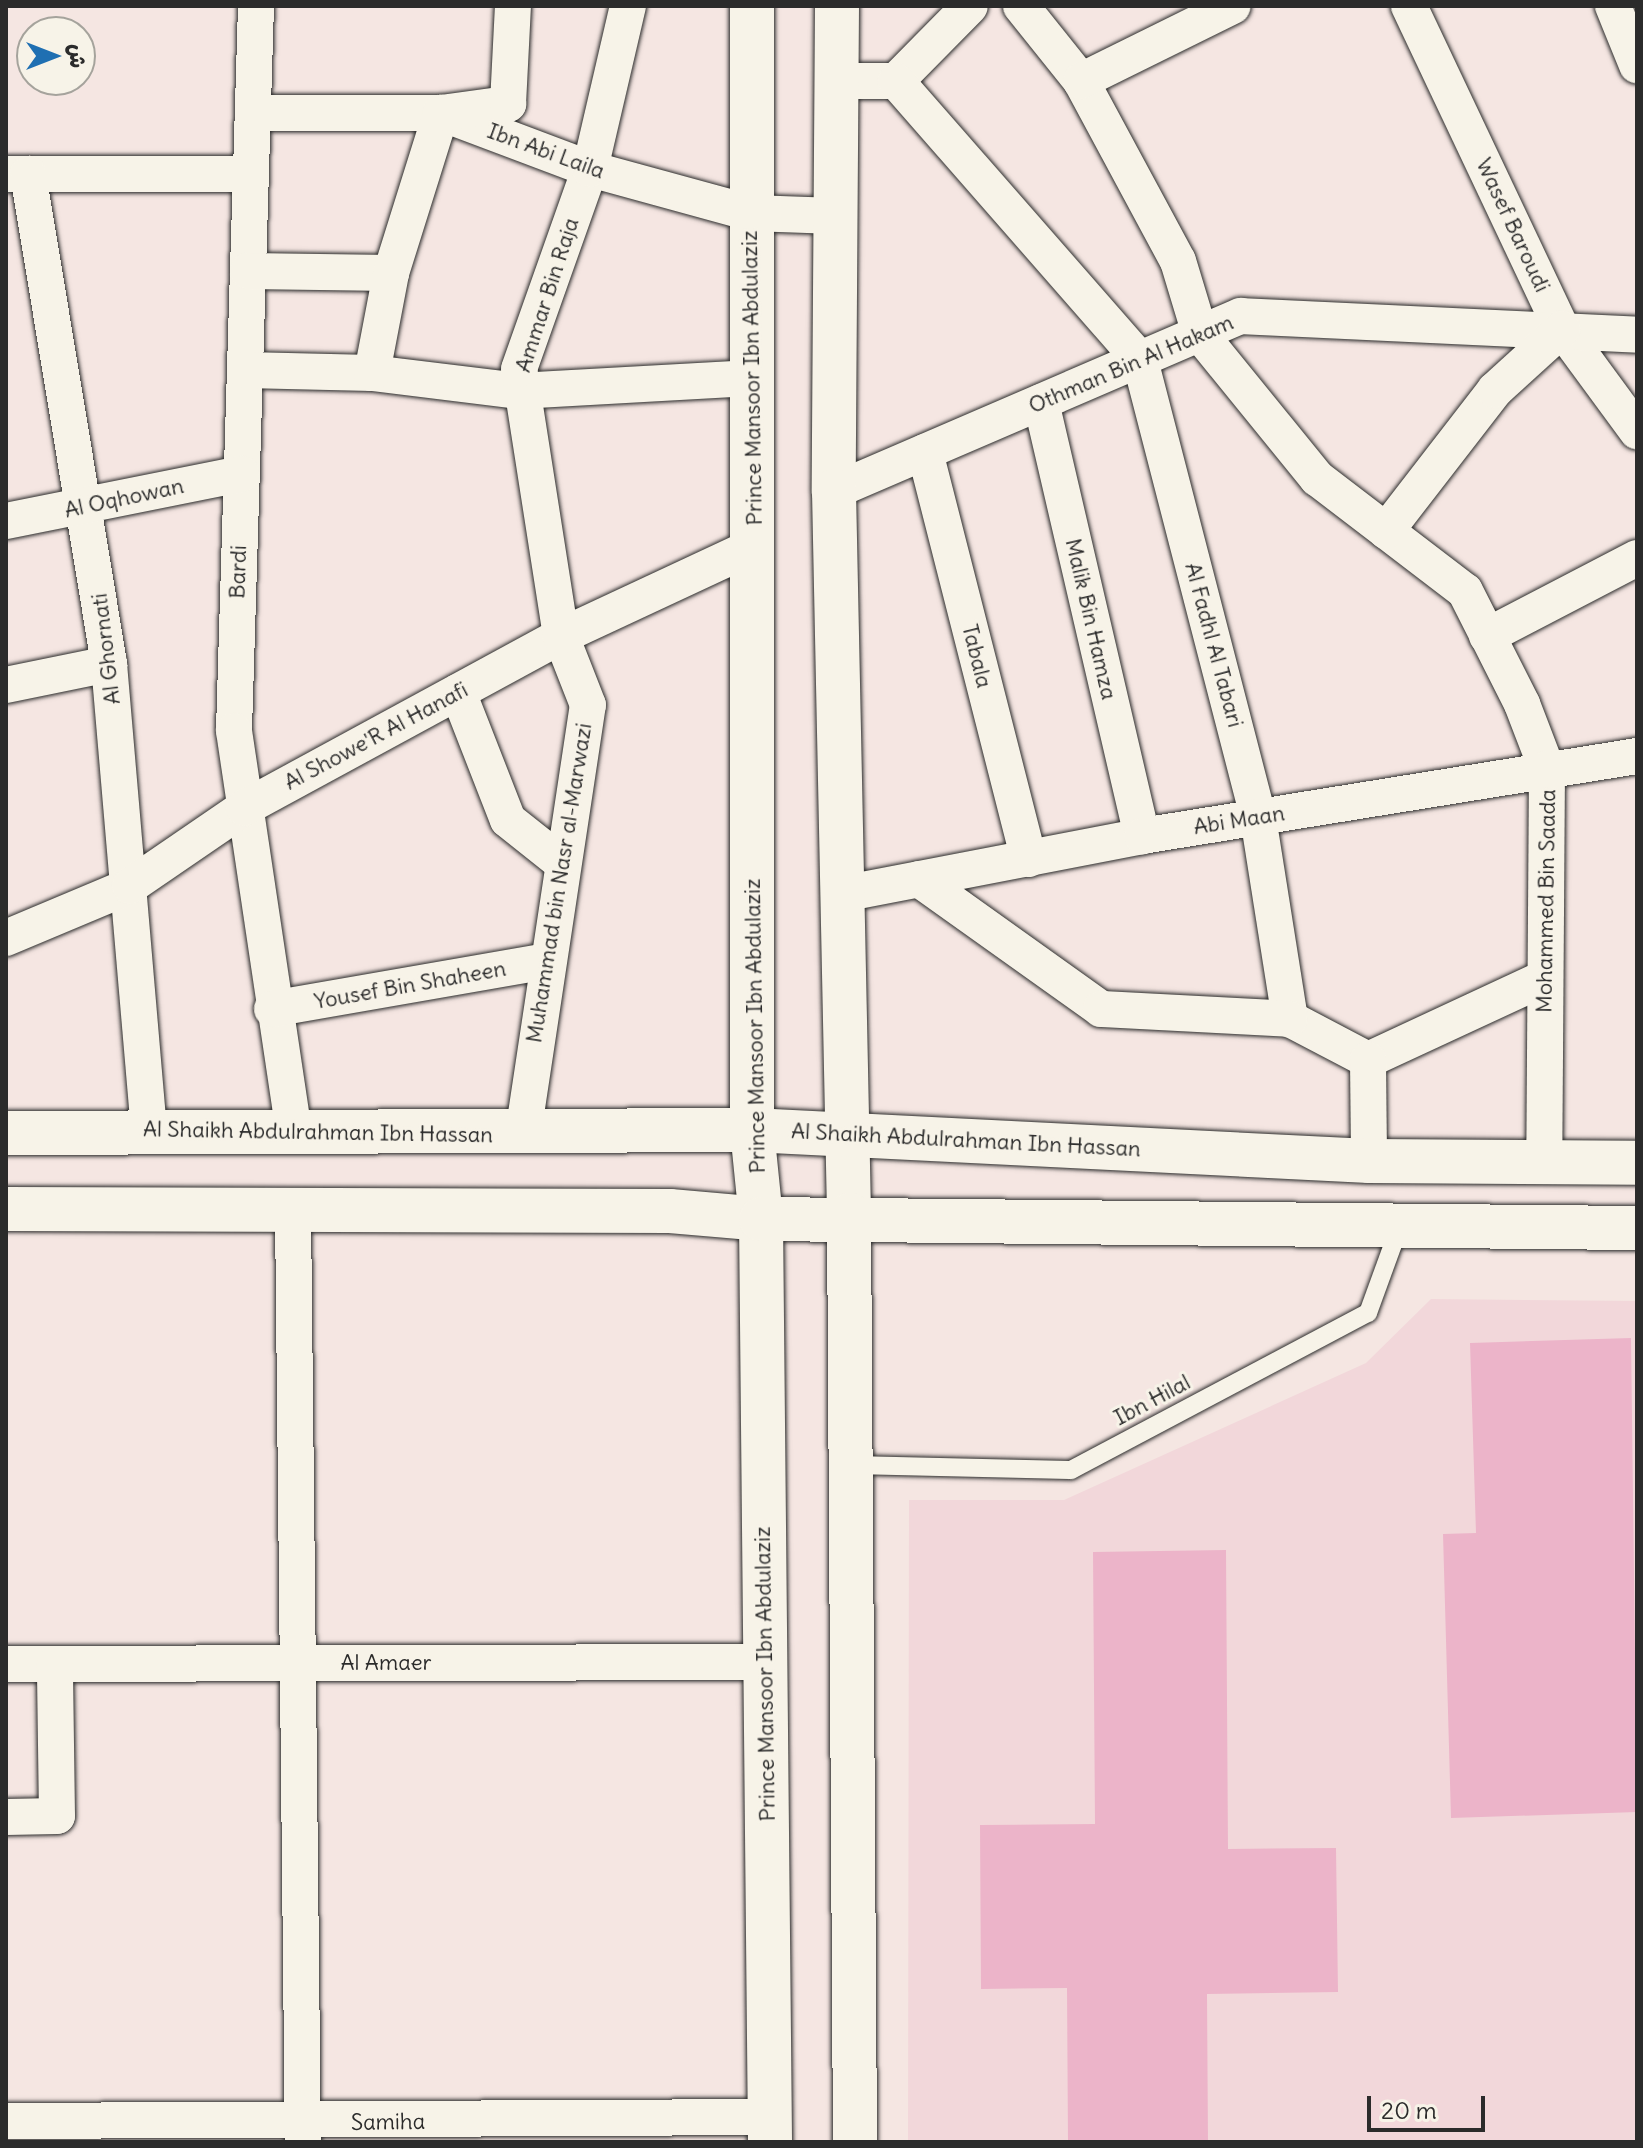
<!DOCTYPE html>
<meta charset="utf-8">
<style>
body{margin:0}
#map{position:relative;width:1643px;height:2148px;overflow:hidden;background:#f5e6e2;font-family:Delius,"Playpen Sans Arabic",sans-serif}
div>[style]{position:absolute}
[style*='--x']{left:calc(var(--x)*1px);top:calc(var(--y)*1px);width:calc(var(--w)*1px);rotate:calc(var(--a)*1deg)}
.built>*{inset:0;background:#f2d7da}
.building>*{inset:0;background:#ecb4c9}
.roads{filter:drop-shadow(0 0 2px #2b2b2b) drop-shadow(0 0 2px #2b2b2b)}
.lane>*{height:18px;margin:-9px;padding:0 9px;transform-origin:9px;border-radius:9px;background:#f7f3e8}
.street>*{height:36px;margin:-18px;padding:0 18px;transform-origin:18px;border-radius:18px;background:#f7f3e8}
.secondary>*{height:44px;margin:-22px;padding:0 22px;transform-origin:22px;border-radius:22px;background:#f7f3e8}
span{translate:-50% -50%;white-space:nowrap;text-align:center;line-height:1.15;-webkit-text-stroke:6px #f7f3e8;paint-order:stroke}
.street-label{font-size:22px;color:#2b2b2b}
.frame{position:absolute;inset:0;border:8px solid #2b2b2b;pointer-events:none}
.north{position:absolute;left:16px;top:16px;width:80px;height:80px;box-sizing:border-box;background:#f7f3e8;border:2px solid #a5a39c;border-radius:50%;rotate:90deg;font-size:22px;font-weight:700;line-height:32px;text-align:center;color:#2b2b2b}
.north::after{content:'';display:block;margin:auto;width:28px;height:36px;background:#1f6fb2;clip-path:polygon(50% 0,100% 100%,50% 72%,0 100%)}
.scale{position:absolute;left:1367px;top:2096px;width:118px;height:36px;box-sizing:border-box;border:4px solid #2b2b2b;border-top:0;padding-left:10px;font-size:24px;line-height:28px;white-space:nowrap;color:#2b2b2b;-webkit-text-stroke:6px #f7f3e8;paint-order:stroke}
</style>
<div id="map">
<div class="built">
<div style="clip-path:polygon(1431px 1299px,1637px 1301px,1637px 2142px,908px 2142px,909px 1500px,1064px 1500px,1366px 1363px)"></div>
</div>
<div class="building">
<div style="clip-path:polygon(1631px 1338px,1637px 1812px,1451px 1818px,1443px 1534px,1476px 1533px,1470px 1343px)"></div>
<div style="clip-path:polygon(1226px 1550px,1228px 1849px,1336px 1848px,1338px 1992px,1207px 1994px,1208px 2142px,1068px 2142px,1067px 1988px,981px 1989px,980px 1825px,1095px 1824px,1093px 1552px)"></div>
</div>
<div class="roads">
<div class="lane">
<div style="--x:851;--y:1465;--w:220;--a:1.3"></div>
<div style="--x:1071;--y:1470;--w:336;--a:-27.9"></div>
<div style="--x:1368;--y:1313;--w:94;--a:-70"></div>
</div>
<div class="street">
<div style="--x:256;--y:6;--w:725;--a:91.74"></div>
<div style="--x:234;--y:731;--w:407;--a:81.5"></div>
<div style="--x:1021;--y:6;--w:96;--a:51.3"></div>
<div style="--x:1081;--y:81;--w:204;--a:61.7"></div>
<div style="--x:1178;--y:261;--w:76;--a:73.2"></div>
<div style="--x:1200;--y:334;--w:186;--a:50.9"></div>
<div style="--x:1317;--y:478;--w:186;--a:37.4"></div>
<div style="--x:1465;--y:591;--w:127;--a:63.2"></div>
<div style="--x:1522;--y:704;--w:70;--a:69"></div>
<div style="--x:1547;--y:769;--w:394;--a:90.4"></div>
<div style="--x:1409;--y:6;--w:357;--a:64.7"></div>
<div style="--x:1562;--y:329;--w:127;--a:53.7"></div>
<div style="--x:1613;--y:6;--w:64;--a:67.9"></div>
<div style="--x:837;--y:81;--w:59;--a:0"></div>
<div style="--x:896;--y:81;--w:105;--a:-45.4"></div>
<div style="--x:896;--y:81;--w:371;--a:48.8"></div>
<div style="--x:1140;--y:360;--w:472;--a:75.5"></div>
<div style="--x:1258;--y:817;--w:205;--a:81"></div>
<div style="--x:1290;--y:1019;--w:88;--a:27.7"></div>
<div style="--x:1368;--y:1060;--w:195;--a:-24.9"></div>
<div style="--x:1081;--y:81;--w:169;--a:-26.3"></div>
<div style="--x:253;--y:113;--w:188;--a:0"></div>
<div style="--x:441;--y:113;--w:159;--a:20.6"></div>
<div style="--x:590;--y:169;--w:167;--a:15.3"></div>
<div style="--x:751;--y:213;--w:85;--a:2"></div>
<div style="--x:8;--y:174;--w:243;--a:0"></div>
<div style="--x:28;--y:174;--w:497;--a:80.6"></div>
<div style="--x:109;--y:664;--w:467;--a:85.1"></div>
<div style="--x:248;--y:271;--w:143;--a:0.8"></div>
<div style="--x:245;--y:370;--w:127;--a:1.4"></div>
<div style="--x:372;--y:373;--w:147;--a:7"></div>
<div style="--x:518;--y:391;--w:234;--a:-3.2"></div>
<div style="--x:372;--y:373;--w:102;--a:-79.2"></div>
<div style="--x:391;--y:273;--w:168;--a:-72.6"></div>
<div style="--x:441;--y:113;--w:68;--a:-7.7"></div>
<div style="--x:508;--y:104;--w:98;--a:-87.1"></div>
<div style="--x:1041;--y:402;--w:446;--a:76.9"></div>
<div style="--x:925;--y:452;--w:420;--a:75.7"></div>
<div style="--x:834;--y:491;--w:443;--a:-23.3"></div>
<div style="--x:1241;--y:316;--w:396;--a:2.7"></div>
<div style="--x:6;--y:521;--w:240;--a:-11.3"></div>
<div style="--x:1386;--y:531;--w:178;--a:-52.3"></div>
<div style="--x:1495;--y:390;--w:91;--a:-42.3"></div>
<div style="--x:1487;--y:636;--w:169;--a:-27.5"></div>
<div style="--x:6;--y:685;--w:105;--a:-11.5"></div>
<div style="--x:458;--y:692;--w:137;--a:68.7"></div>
<div style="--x:508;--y:820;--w:69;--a:38.5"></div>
<div style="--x:919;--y:879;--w:224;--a:35.5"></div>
<div style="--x:1101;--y:1009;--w:189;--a:3"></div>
<div style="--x:842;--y:894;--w:306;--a:-10.9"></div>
<div style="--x:1142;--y:836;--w:501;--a:-9.18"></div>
<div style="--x:6;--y:938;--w:134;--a:-22.8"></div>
<div style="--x:130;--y:886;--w:138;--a:-34.4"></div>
<div style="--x:244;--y:808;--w:361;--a:-28.5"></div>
<div style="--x:561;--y:636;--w:213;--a:-25"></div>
<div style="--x:272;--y:1009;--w:279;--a:-9.9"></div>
<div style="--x:1368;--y:1060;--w:101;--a:89.4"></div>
<div style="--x:523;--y:1134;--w:434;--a:-81.4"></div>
<div style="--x:588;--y:705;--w:74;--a:-111.4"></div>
<div style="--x:561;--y:636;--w:270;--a:-98.9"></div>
<div style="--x:519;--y:369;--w:212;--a:-70.5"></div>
<div style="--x:590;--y:169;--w:167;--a:-76.9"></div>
<div style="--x:293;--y:1210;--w:932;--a:89.39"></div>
<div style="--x:6;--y:1664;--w:759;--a:-0.15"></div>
<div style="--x:6;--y:1817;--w:51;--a:-1.1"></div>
<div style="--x:57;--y:1816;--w:152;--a:-90.8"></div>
<div style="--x:6;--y:2121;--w:764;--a:-0.3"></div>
</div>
<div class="secondary">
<div style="--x:752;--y:6;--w:1124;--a:90"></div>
<div style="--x:752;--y:1130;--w:89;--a:84.2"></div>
<div style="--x:761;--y:1219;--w:923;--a:89.44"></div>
<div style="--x:837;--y:6;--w:485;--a:90.4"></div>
<div style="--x:834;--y:491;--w:724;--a:88.81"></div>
<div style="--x:849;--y:1215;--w:927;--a:89.63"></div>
<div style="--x:6;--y:1133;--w:746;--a:-0.23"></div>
<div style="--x:752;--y:1130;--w:618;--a:2.88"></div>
<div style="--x:1369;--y:1161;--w:268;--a:0.4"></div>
<div style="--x:6;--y:1209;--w:664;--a:0.17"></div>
<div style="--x:670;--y:1211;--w:91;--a:5"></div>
<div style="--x:761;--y:1219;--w:876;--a:0.59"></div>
</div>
</div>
<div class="street-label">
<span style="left:546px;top:151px;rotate:20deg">Ibn Abi Laila</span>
<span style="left:1513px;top:225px;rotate:65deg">Wasef Baroudi</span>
<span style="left:547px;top:295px;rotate:-72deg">Ammar Bin Raja</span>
<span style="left:1131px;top:364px;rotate:-23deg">Othman Bin Al Hakam</span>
<span style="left:752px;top:378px;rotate:-91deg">Prince Mansoor Ibn Abdulaziz</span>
<span style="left:124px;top:498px;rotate:-12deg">Al Oqhowan</span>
<span style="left:238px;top:572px;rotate:-88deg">Bardi</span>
<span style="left:1091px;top:619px;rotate:77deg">Malik Bin Hamza</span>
<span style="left:1214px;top:645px;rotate:75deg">Al Fadhl Al Tabari</span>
<span style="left:106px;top:649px;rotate:-97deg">Al Ghornati</span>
<span style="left:977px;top:656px;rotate:76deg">Tabala</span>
<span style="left:376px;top:736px;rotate:-28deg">Al Showe'R Al Hanafi</span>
<span style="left:1239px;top:820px;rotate:-9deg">Abi Maan</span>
<span style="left:559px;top:883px;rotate:-81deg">Muhammad bin Nasr al-Marwazi</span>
<span style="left:1546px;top:901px;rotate:-89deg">Mohammed Bin Saada</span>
<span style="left:410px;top:985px;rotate:-10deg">Yousef Bin Shaheen</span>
<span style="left:755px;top:1026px;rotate:-91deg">Prince Mansoor Ibn Abdulaziz</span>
<span style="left:318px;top:1132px;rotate:1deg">Al Shaikh Abdulrahman Ibn Hassan</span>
<span style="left:966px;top:1140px;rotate:3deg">Al Shaikh Abdulrahman Ibn Hassan</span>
<span style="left:1152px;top:1400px;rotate:-28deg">Ibn Hilal</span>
<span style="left:386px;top:1663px">Al Amaer</span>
<span style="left:765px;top:1674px;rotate:-91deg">Prince Mansoor Ibn Abdulaziz</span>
<span style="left:388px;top:2122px;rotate:-1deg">Samiha</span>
</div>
<div class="frame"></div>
<div class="north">ش</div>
<div class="scale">20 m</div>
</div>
